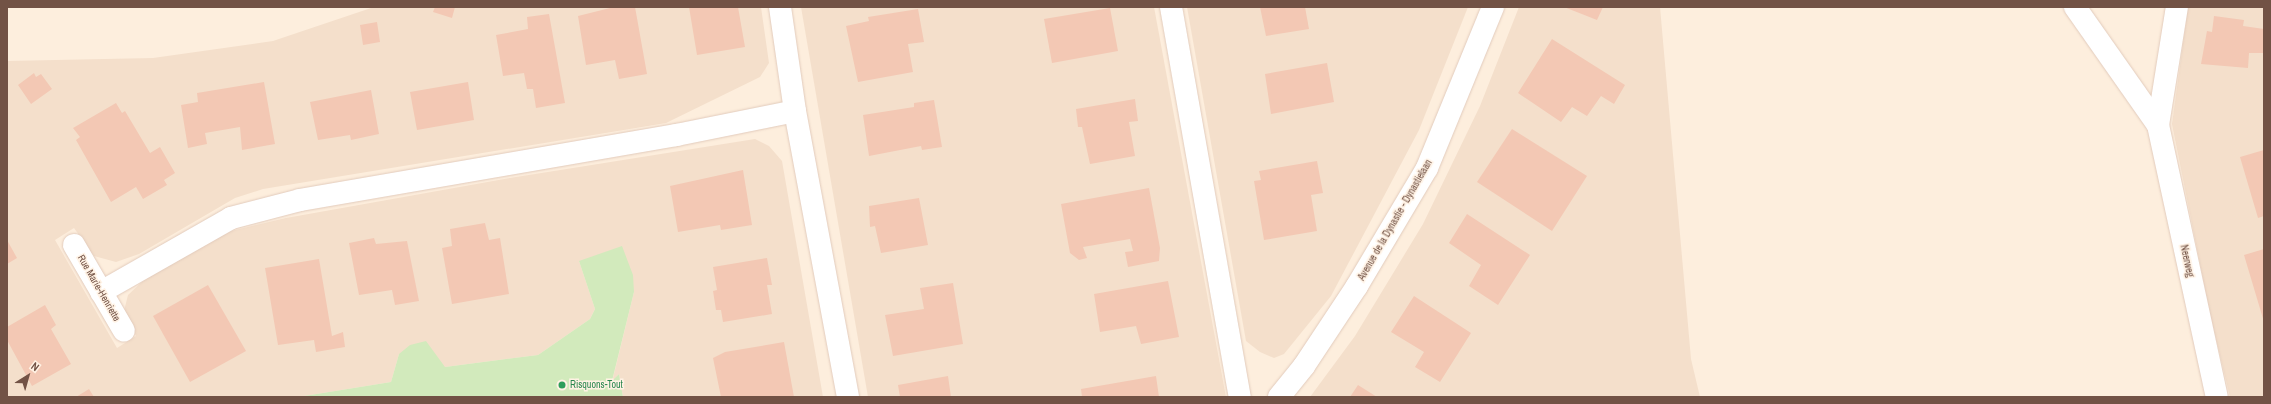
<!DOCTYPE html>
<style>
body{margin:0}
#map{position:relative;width:2271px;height:404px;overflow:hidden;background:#fdeedd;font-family:"Archivo Narrow",sans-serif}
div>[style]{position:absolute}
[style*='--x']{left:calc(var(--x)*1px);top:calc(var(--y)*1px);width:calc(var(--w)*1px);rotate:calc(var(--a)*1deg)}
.residential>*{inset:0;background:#f4dfcb}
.green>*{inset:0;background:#d2eabc}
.building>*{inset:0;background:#f3c8b4}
.roads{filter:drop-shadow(0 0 1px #e2cbbc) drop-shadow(0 0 1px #e2cbbc)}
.street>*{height:22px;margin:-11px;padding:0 11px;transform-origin:11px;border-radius:11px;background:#fff}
.dots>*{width:11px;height:11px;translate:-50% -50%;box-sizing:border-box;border:2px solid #fff2e4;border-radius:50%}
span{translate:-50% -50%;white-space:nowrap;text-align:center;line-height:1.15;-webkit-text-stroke:3px #fff2e4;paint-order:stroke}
.street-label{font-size:10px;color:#725245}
.leisure-label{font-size:10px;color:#27864d}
.left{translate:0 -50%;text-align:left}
.frame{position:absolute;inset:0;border:8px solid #725245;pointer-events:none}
.north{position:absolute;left:8px;top:356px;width:40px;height:40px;-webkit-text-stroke:3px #fff2e4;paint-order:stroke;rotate:37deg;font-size:11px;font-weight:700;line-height:16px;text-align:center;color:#725245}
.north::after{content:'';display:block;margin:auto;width:14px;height:18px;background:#725245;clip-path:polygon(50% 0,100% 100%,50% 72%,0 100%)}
</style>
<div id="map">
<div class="residential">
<div style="clip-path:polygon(374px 7px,761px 7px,769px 63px,760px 77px,666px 123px,263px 189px,235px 198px,139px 254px,116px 262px,94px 256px,74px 228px,55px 240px,117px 348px,136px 336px,124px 311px,128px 295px,145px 279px,227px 232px,286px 218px,510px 178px,755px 139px,769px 146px,782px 161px,823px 397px,623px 397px,619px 374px,612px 382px,634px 292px,579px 261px,595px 309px,590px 319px,538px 355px,445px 367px,399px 354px,391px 382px,298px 397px,7px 397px,7px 61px,153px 58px,273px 41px)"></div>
<div style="clip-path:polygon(801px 7px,1154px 7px,1226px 397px,868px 397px)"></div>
<div style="clip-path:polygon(1187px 7px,1468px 7px,1419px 130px,1331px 296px,1284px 354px,1274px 358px,1260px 352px,1246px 341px)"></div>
<div style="clip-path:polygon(1519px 7px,1660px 7px,1691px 359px,1700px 397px,1310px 397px,1355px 336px,1423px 224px,1480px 106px)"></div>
<div style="clip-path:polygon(2188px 7px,2264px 7px,2264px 397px,2230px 397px,2210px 314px,2172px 124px)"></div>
</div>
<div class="green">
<div style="clip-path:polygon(622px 246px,633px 275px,634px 292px,612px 381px,619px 374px,623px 397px,298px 397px,391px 382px,399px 354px,410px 345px,426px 341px,445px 367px,538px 355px,590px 319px,595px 309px,579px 261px)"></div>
</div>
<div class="building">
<div style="clip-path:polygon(435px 7px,455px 7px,452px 18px,433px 12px)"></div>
<div style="clip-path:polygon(614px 7px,635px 7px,647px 74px,619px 79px,615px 60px,586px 65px,578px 16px)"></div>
<div style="clip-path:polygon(689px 7px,738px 7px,745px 47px,697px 55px)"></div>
<div style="clip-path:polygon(1260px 7px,1305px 7px,1309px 29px,1266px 36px)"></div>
<div style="clip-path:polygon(1564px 7px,1603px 7px,1597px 20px)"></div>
<div style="clip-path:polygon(1110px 8px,1118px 51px,1052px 63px,1044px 19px)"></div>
<div style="clip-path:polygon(918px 9px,924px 42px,908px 44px,913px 72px,858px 82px,846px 26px,869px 21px,868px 17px)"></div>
<div style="clip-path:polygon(549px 14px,565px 103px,536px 108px,533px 89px,527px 89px,524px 73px,503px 76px,496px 35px,528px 29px,527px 17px)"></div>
<div style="clip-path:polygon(2214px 16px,2244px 20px,2243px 26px,2264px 29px,2264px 53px,2249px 53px,2248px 68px,2201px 64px,2207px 31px,2212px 32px)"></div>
<div style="clip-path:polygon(377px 22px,380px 42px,363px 45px,360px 25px)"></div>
<div style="clip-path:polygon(1552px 39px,1625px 85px,1614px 104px,1601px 96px,1587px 116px,1572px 107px,1561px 122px,1518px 93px)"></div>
<div style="clip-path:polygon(1327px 63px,1334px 102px,1271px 114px,1265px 74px)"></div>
<div style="clip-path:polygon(34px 73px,36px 77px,41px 74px,52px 89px,31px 104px,18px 85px)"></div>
<div style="clip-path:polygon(264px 82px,275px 144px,242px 150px,240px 127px,205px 133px,207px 144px,188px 148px,181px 105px,198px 102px,197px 93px)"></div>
<div style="clip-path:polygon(468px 82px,474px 120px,417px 130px,410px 92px)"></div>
<div style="clip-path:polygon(371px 90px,379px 134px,351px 140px,350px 135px,318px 140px,310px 102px)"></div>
<div style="clip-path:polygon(1135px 99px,1138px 121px,1129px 122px,1135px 156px,1090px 164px,1082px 127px,1078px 127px,1076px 109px)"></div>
<div style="clip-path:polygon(934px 100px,942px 147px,922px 150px,921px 146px,869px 156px,863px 115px,914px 107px,914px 103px)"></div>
<div style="clip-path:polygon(116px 103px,122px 113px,125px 111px,150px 153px,160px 147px,175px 173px,164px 180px,167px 185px,143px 199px,136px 187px,111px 202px,76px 140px,80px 137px,73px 128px)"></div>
<div style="clip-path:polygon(1512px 129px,1587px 176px,1552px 231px,1477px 182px)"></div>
<div style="clip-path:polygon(2264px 150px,2264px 216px,2258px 218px,2240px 157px)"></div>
<div style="clip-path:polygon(1317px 161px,1323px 193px,1311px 195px,1317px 231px,1264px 240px,1254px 181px,1261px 180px,1259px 171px)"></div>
<div style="clip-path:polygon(743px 170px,752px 225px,721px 230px,720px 225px,678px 232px,670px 186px)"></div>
<div style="clip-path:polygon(1149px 188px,1160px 248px,1159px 261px,1128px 267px,1125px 252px,1133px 251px,1130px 239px,1083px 247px,1087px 258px,1079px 260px,1070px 253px,1061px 204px)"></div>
<div style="clip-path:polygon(919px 198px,928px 245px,881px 253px,875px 226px,870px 227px,869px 206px)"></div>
<div style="clip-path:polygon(1467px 214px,1530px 255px,1498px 305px,1469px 286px,1481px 265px,1449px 243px)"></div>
<div style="clip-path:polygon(485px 223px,489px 240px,500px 238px,509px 294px,452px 304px,442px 248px,452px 246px,450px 229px)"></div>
<div style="clip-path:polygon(374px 238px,376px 244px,407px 241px,419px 301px,395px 305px,392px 290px,359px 295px,349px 243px)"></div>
<div style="clip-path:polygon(7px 240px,17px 258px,7px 264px)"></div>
<div style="clip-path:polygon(2264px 249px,2264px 322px,2244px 255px)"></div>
<div style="clip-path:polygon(767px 258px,772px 285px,767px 285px,772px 314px,723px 322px,721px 310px,716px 310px,713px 291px,717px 290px,713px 267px)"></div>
<div style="clip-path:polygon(319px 259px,332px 336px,343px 332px,345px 347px,316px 352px,314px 340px,278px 345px,265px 268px)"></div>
<div style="clip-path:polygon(1168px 281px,1179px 337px,1141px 344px,1136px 326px,1100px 332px,1094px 294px)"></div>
<div style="clip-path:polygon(953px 283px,963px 344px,893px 356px,885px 315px,924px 309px,920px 288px)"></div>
<div style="clip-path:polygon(208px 285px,246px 351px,190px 382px,153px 316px)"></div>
<div style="clip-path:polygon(1414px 296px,1471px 333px,1440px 382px,1415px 367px,1424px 352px,1391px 332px)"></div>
<div style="clip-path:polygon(45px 305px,56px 325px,51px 329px,71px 364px,32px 386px,7px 340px,7px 327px)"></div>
<div style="clip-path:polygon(784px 342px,794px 397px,721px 397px,713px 358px,725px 352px)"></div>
<div style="clip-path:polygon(948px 376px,951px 397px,900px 397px,898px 385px)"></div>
<div style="clip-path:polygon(1156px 376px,1159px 397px,1082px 397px,1081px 389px)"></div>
<div style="clip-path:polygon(1358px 385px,1377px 397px,1350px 397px)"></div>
<div style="clip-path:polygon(89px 389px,94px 397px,76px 397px)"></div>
</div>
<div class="roads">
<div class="street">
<div style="--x:780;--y:7;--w:105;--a:81.8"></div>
<div style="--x:795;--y:111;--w:291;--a:79.5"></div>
<div style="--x:1171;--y:7;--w:396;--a:80"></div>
<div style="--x:2075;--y:7;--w:144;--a:54.9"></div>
<div style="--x:2158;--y:125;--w:278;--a:77.8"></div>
<div style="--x:2158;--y:125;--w:120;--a:-80.9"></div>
<div style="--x:74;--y:245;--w:99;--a:59.8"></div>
<div style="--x:101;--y:292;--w:150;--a:-29.6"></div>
<div style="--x:231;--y:218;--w:71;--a:-14.6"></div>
<div style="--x:300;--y:200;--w:382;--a:-9.8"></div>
<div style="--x:676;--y:135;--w:121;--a:-11.4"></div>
<div style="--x:1279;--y:397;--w:40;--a:-51"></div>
<div style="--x:1304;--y:366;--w:96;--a:-56.5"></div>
<div style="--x:1357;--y:286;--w:137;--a:-59.3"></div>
<div style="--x:1427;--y:168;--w:174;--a:-67.7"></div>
</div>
</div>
<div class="dots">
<div style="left:562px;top:385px;background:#2e9e5b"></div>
</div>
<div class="street-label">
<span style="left:1395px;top:220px;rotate:-60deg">Avenue de la Dynastie - Dynastielaan</span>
<span style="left:2187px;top:261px;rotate:78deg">Neerweg</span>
<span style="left:99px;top:288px;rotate:60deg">Rue Marie-Henriette</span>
</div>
<div class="leisure-label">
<span class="left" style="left:570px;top:385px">Risquons-Tout</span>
</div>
<div class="frame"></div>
<div class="north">N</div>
</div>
